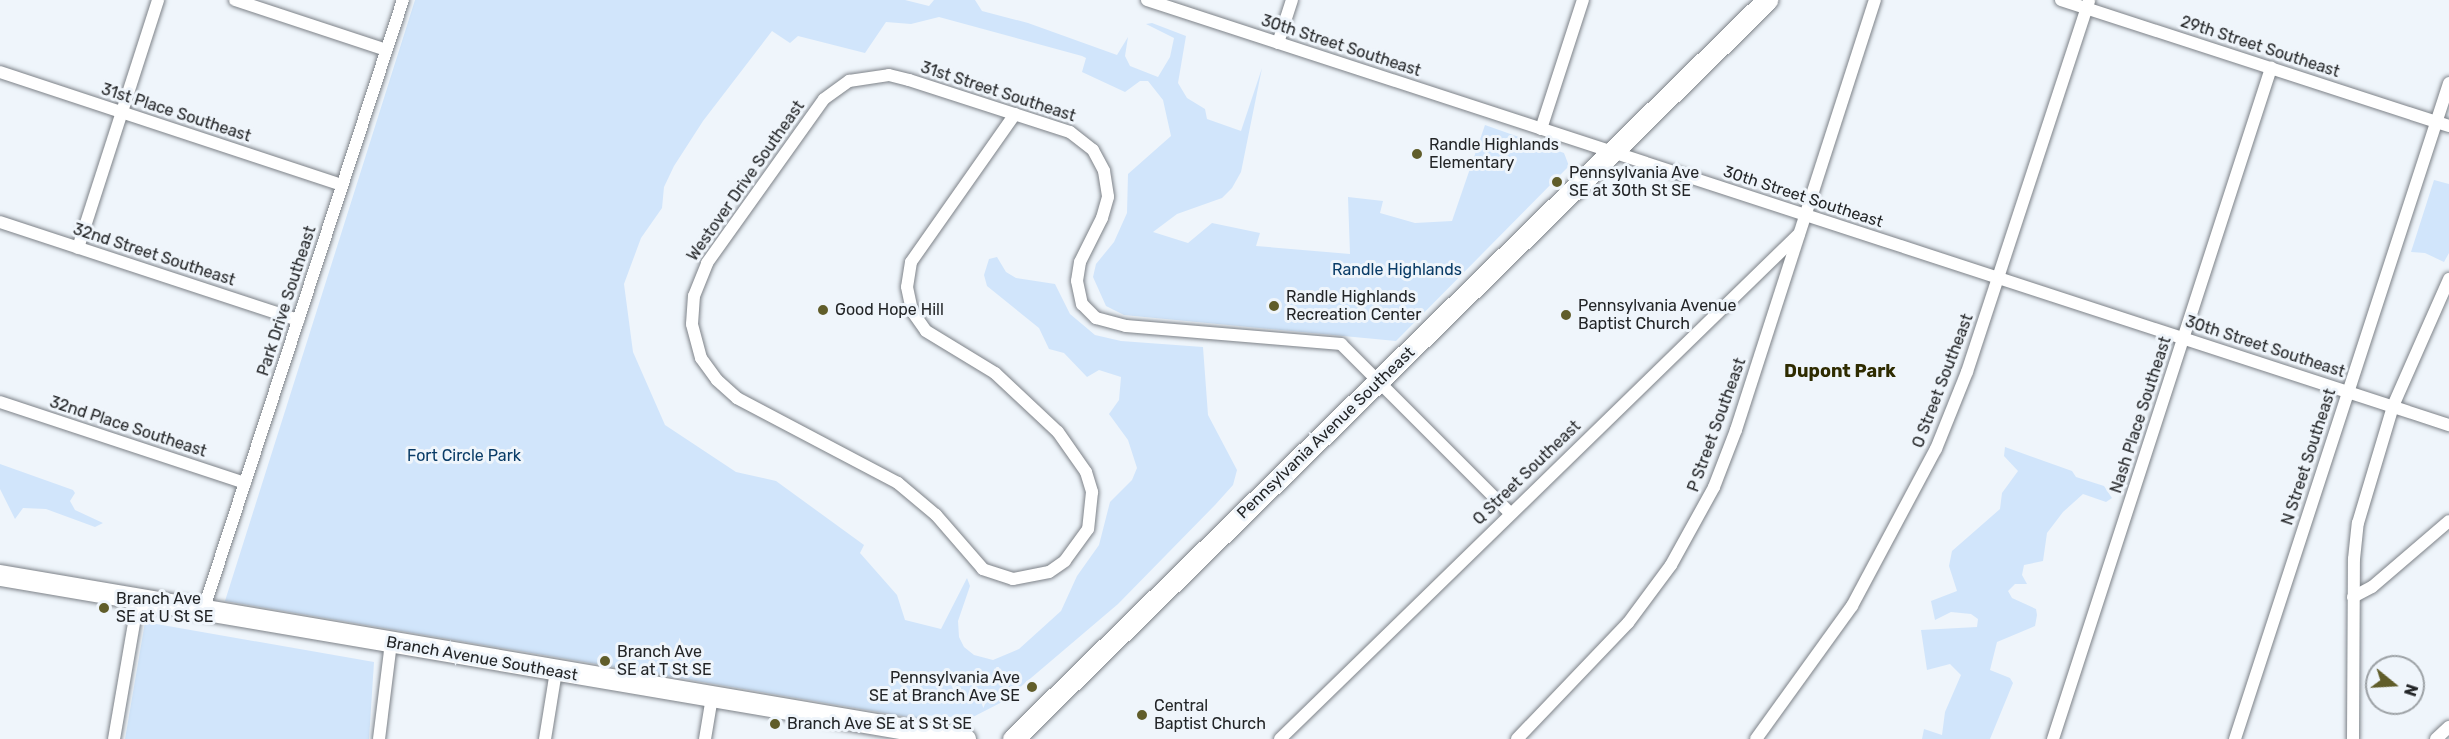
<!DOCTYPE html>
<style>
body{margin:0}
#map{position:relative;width:2449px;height:739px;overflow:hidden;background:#eff5fb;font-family:Rubik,sans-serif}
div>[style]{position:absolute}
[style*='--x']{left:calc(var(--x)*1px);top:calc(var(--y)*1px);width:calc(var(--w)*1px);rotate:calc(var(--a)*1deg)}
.green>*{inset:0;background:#d1e5fb}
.roads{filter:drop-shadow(0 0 2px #7d8288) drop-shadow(0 0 2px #7d8288)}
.minor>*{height:12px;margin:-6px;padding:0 6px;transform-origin:6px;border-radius:6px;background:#fff}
.trunk>*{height:21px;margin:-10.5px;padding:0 10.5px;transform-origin:10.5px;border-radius:10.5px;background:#fff}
.dots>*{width:16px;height:16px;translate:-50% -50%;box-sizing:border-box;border:3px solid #eff5fb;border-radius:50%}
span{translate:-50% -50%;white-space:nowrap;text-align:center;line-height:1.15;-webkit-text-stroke:6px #eff5fb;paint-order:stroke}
.street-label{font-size:16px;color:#232527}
.poi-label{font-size:16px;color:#232527}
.left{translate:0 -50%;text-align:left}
.right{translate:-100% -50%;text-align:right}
.park-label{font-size:16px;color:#0a3c67}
.neighbourhood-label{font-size:18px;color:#2e2b00;font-weight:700}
.north{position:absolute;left:2365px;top:655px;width:60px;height:60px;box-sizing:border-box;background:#eff5fb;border:2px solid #9da2a6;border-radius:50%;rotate:108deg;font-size:16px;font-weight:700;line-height:24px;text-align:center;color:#232527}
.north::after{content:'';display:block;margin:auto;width:21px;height:27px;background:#605d2a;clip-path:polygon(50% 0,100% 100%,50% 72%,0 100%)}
</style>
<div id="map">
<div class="green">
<div style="clip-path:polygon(415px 0,905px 0,929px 6px,934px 0,975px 0,982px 11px,1028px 23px,1117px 55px,1128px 37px,1125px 56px,1130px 66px,1158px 77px,1170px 57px,1174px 38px,1146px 24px,1152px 23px,1186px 36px,1178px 83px,1187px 98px,1205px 109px,1207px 119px,1241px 131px,1262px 68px,1241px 172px,1232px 188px,1222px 198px,1177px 214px,1153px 232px,1188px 243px,1212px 223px,1260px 233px,1256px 246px,1350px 254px,1348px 197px,1383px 201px,1380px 213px,1415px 223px,1452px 221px,1485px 125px,1564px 153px,1569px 166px,1396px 341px,1124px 315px,1106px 306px,1093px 277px,1096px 264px,1114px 242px,1127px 213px,1128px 174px,1171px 136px,1163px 100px,1148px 81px,1140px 81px,1125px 92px,1082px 72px,1086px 58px,1082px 56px,939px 17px,911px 24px,886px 22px,865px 53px,798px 36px,790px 43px,772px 31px,703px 121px,674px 166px,664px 187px,662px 208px,641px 238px,624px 284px,633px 352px,665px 425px,736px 472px,776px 481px,864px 545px,860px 553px,897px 595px,905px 620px,941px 629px,967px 578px,970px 586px,958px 621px,959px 637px,964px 647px,974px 655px,993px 660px,1019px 649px,1061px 611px,1077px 576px,1099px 545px,1110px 502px,1132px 480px,1137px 468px,1128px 440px,1109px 414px,1119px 400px,1121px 377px,1099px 370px,1087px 377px,1064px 353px,1049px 349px,1039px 328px,987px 286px,984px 275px,989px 259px,997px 257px,1006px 272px,1016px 278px,1055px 284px,1070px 314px,1095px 335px,1121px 341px,1203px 347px,1208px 415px,1237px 470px,1233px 485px,1215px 505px,1118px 604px,1004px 701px,971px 718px,920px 715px,920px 719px,225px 601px)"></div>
<div style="clip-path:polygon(2434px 180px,2449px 184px,2449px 253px,2444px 262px,2425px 253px,2411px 252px)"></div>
<div style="clip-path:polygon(2005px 447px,2072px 471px,2076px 477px,2104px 486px,2112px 498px,2106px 502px,2083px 494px,2063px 512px,2047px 533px,2043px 561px,2024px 565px,2022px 575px,2027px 584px,2015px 584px,2008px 591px,2012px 598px,2036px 609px,2037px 615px,2035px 626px,1997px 642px,1990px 670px,2010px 678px,2013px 683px,1990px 739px,1922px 739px,1924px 729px,1942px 735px,1945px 712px,1961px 675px,1950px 664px,1927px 670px,1921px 630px,1977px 627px,1978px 619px,1971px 614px,1951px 612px,1935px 620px,1931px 601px,1957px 591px,1949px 566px,1952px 551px,2000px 509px,2002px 493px,2018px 471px,2004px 456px)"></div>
<div style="clip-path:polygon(0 464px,73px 490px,75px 493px,70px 501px,75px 510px,103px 523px,95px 527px,46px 509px,23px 508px,15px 519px,0 489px)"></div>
<div style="clip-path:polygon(145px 622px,374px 662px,369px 739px,125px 739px)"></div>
</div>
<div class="roads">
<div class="minor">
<div style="--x:235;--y:0;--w:159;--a:18.3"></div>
<div style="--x:1147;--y:0;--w:1370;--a:18.08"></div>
<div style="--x:2061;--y:0;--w:408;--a:18"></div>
<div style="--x:1278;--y:43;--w:45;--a:-72"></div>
<div style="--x:0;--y:72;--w:360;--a:18.3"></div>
<div style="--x:1015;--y:114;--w:181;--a:125.1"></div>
<div style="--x:911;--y:262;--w:25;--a:99"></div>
<div style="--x:907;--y:287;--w:25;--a:78"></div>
<div style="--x:912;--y:311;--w:24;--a:55"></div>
<div style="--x:926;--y:331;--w:81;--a:31.3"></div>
<div style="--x:995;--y:373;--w:86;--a:43.1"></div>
<div style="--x:1058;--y:432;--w:49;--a:55"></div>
<div style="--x:1086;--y:472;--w:21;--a:73"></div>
<div style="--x:1092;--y:492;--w:37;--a:96"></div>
<div style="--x:1088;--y:529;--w:39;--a:126"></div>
<div style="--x:1065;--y:561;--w:19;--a:145"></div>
<div style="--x:1049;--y:572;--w:37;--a:169"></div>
<div style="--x:1013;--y:579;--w:32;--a:-162"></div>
<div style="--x:983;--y:569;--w:72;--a:-131"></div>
<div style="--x:936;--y:515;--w:50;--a:-139.9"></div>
<div style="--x:898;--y:483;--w:182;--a:-152.2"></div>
<div style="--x:737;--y:398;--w:27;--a:-138"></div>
<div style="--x:717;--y:380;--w:27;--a:-126"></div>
<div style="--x:701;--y:358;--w:35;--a:-105"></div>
<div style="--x:692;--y:324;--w:28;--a:-86"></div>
<div style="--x:694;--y:296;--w:35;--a:-68"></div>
<div style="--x:707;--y:263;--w:201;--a:-54.5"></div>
<div style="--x:824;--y:99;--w:31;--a:-36"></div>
<div style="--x:849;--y:81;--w:40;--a:-8.5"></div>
<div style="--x:889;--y:75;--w:21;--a:14"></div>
<div style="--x:909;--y:80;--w:169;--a:17.9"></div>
<div style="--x:1070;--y:132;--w:29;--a:38"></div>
<div style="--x:1093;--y:150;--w:24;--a:62"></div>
<div style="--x:1104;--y:171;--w:26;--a:81"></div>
<div style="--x:1108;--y:197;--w:22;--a:106"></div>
<div style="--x:1102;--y:218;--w:49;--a:116.6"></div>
<div style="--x:1080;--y:262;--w:19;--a:99"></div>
<div style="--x:1077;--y:281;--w:24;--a:78"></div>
<div style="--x:1082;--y:304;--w:20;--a:45"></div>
<div style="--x:1096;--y:318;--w:31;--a:15"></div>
<div style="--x:1126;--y:326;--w:216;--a:4.8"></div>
<div style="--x:1341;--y:344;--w:239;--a:45"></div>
<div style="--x:1541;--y:129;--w:136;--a:-72"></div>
<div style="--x:0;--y:222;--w:314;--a:18.2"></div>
<div style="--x:78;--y:248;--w:261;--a:-72.1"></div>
<div style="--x:0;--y:402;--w:258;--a:18.3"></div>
<div style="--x:2353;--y:597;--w:21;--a:-28"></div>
<div style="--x:2372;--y:587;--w:101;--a:-40.6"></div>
<div style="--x:203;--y:611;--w:643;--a:-71.88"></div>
<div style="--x:114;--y:739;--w:141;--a:-80.2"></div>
<div style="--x:379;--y:739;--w:97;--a:-82.9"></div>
<div style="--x:545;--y:739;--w:69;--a:-80.8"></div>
<div style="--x:705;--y:739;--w:43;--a:-80.5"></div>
<div style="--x:1280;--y:739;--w:724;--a:-44.22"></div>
<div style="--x:1517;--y:739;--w:161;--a:-46.3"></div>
<div style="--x:1628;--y:623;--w:72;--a:-53.4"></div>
<div style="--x:1671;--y:565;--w:89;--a:-61.1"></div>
<div style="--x:1714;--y:487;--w:61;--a:-68.9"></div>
<div style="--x:1736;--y:430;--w:452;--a:-72.1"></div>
<div style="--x:1756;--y:739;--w:164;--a:-54.2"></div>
<div style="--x:1852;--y:606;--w:178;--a:-61.9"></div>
<div style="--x:1936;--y:449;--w:83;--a:-68.1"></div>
<div style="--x:1967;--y:372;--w:391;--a:-71.8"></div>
<div style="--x:2053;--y:739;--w:706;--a:-72"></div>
<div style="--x:2235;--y:739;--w:690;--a:-71.93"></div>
<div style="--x:2353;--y:739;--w:180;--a:-89.7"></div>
<div style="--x:2354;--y:559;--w:36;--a:-84"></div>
<div style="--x:2358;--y:523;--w:122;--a:-73.3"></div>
<div style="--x:2393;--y:406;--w:139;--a:-66.2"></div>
<div style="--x:2436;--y:739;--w:18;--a:-43"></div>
</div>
<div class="trunk">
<div style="--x:0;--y:575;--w:979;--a:9.65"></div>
<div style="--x:1013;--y:739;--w:1056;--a:-44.42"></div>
</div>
</div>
<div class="dots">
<div style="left:1417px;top:154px;background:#605d2a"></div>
<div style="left:1557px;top:182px;background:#605d2a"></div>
<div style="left:1274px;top:306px;background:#605d2a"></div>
<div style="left:823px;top:310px;background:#605d2a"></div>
<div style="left:1566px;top:315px;background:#605d2a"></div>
<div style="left:104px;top:608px;background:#605d2a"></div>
<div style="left:605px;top:661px;background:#605d2a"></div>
<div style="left:1032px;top:687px;background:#605d2a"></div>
<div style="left:1142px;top:715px;background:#605d2a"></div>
<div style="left:775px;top:724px;background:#605d2a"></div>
</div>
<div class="street-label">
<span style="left:1341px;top:46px;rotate:18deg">30th Street Southeast</span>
<span style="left:2260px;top:47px;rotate:18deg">29th Street Southeast</span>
<span style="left:998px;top:92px;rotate:18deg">31st Street Southeast</span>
<span style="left:176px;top:113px;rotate:18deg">31st Place Southeast</span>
<span style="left:746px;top:181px;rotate:-55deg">Westover Drive Southeast</span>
<span style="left:1803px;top:197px;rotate:18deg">30th Street Southeast</span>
<span style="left:154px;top:255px;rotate:18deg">32nd Street Southeast</span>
<span style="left:287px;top:301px;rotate:-72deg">Park Drive Southeast</span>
<span style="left:2265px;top:347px;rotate:18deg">30th Street Southeast</span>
<span style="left:1943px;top:381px;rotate:-69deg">O Street Southeast</span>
<span style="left:2141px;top:415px;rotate:-72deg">Nash Place Southeast</span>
<span style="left:1717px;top:425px;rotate:-70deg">P Street Southeast</span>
<span style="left:128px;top:427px;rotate:18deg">32nd Place Southeast</span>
<span style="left:1326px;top:433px;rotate:-44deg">Pennsylvania Avenue Southeast</span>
<span style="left:2309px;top:457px;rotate:-72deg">N Street Southeast</span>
<span style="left:1527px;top:473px;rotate:-44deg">Q Street Southeast</span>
<span style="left:482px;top:659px;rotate:10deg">Branch Avenue Southeast</span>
</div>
<div class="poi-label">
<span class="left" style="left:1429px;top:154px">Randle Highlands<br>Elementary</span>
<span class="left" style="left:1569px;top:182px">Pennsylvania Ave<br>SE at 30th St SE</span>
<span class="left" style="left:1286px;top:306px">Randle Highlands<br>Recreation Center</span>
<span class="left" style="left:1578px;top:315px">Pennsylvania Avenue<br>Baptist Church</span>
<span class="left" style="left:835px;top:310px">Good Hope Hill</span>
<span class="left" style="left:116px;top:608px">Branch Ave<br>SE at U St SE</span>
<span class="left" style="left:617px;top:661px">Branch Ave<br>SE at T St SE</span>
<span class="right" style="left:1020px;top:687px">Pennsylvania Ave<br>SE at Branch Ave SE</span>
<span class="left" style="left:1154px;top:715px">Central<br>Baptist Church</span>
<span class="left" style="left:787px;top:724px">Branch Ave SE at S St SE</span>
</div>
<div class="park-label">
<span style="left:1397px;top:270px">Randle Highlands</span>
<span style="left:464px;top:456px">Fort Circle Park</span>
</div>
<div class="neighbourhood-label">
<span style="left:1840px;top:371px">Dupont Park</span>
</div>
<div class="north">N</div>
</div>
